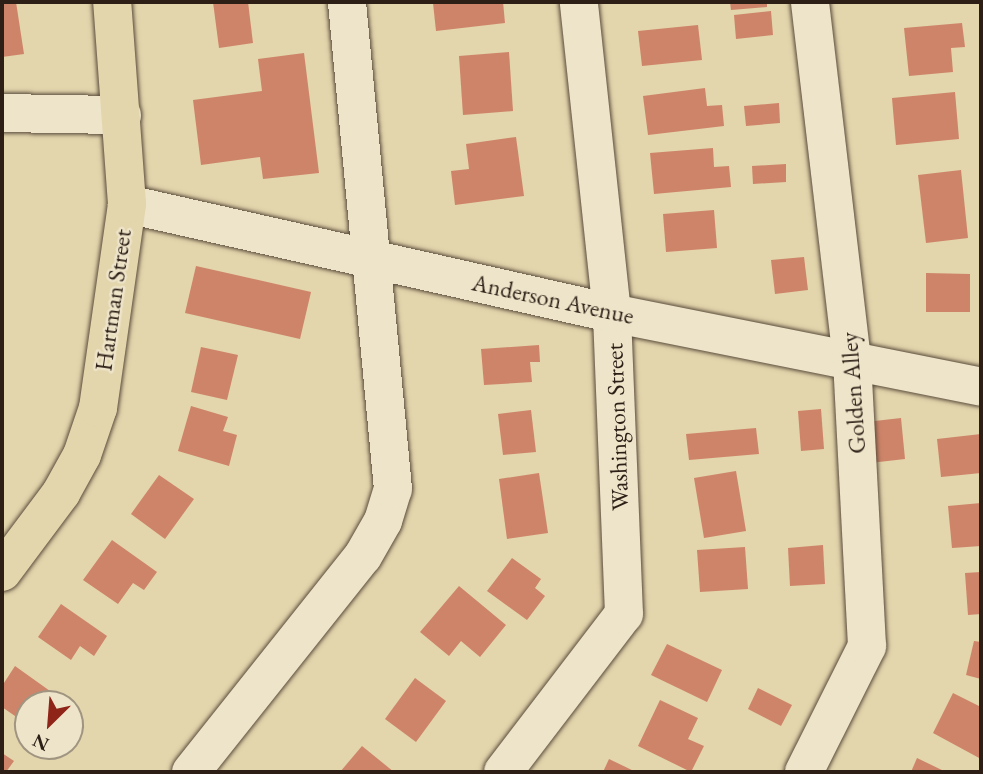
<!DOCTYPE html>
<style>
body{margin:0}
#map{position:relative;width:983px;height:774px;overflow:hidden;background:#e3d5ac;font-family:"EB Garamond",serif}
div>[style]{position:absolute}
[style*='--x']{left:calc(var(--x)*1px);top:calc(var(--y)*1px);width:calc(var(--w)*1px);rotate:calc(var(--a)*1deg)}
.building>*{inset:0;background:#ce8469}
.roads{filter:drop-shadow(0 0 2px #5a4c3c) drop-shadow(0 0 2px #5a4c3c)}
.minor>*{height:38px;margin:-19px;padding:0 19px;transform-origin:19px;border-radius:19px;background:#ede4c9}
.major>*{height:38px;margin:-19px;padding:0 19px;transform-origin:19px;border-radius:19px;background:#e3d5ac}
span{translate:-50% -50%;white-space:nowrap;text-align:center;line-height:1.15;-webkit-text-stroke:5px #ede4c9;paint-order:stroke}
.street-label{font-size:24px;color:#2d1f16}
.frame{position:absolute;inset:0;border:4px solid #2d1f16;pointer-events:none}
.north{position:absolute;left:14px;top:690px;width:70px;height:70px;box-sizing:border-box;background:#ede4c9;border:2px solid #a09581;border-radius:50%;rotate:205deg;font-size:19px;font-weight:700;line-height:28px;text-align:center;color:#2d1f16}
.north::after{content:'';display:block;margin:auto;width:24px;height:32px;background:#8f2418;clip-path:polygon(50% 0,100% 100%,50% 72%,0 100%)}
</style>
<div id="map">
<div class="building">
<div style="clip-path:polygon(2px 2px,16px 2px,24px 54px,2px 57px)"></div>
<div style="clip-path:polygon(213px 2px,248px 2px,253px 43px,219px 48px)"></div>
<div style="clip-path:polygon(503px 2px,505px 23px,436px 31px,433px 3px)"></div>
<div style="clip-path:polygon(730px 2px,767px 2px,767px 7px,731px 10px)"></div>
<div style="clip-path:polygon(771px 11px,773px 35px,736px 39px,734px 15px)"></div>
<div style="clip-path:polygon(962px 23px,965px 47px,951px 48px,953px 72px,909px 76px,904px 28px)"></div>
<div style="clip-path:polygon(698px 25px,702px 60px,642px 66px,638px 31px)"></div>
<div style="clip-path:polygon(509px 52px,513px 111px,463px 115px,459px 56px)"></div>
<div style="clip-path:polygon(304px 53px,319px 173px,263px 179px,260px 157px,201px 165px,193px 100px,262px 91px,258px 59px)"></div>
<div style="clip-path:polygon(705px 88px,707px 106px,722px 105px,724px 126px,648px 135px,643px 96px)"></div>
<div style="clip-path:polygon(955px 92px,959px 139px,896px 145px,892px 98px)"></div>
<div style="clip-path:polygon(779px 103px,780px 123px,746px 126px,744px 106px)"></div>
<div style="clip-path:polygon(516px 137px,524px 196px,455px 205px,451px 171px,469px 169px,466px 144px)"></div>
<div style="clip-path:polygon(713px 148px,714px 167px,729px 166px,731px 187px,654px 194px,650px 153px)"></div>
<div style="clip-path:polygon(786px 164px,786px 182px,753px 184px,752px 166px)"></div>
<div style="clip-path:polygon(961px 170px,968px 238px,926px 243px,918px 175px)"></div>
<div style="clip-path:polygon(714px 210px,717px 248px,666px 252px,663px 214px)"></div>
<div style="clip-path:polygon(804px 257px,808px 290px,775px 294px,771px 260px)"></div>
<div style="clip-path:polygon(196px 266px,311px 292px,300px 339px,185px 313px)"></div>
<div style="clip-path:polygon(926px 273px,970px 274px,970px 312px,926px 312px)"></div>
<div style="clip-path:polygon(539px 345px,540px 362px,530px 362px,532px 382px,484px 385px,481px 349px)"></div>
<div style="clip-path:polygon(201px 347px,238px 355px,227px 400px,191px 392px)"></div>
<div style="clip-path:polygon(191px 406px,228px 417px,223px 431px,237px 435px,229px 466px,178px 451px)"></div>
<div style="clip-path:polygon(821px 409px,824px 449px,801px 451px,798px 411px)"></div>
<div style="clip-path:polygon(531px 410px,536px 452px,503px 455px,498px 414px)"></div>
<div style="clip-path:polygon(901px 418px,905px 459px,870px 463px,866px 422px)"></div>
<div style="clip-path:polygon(756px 428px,759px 454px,689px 460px,686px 434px)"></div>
<div style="clip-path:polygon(981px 434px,981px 473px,941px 477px,937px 439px)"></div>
<div style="clip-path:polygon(736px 471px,746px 531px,704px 538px,694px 478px)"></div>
<div style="clip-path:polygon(539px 473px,548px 533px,507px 539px,499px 479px)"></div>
<div style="clip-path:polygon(159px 475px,194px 499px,165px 539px,131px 514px)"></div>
<div style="clip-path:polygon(981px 503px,981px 546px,952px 548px,948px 506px)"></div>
<div style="clip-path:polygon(112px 540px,157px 572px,144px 590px,133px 583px,118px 604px,83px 580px)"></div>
<div style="clip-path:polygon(823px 545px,825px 584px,790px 586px,788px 548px)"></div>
<div style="clip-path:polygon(745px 547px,748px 589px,700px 592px,697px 550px)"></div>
<div style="clip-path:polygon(512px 558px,541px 579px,535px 588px,545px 596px,527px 620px,487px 591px)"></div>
<div style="clip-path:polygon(981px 572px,981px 614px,968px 615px,965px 573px)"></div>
<div style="clip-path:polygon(459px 586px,506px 625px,480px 657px,461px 641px,449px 656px,420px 632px)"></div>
<div style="clip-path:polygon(61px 604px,107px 636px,94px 656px,80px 646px,71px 660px,38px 637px)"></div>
<div style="clip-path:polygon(974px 641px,981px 642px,981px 679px,966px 675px)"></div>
<div style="clip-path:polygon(667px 644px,722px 670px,707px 702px,651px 675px)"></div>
<div style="clip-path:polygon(15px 666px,64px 701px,62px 704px,28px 704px,28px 725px,2px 707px,2px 686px)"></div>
<div style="clip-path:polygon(415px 678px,446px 701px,416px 742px,385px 719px)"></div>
<div style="clip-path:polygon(758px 688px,792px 705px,781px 726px,748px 709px)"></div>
<div style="clip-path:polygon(953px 693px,981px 707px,979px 728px,981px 759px,933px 733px)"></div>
<div style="clip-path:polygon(660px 700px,698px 718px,688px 739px,704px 746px,691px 772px,638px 746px)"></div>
<div style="clip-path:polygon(362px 746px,394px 772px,340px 772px)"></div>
<div style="clip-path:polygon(2px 753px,14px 761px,6px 772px,2px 772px)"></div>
<div style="clip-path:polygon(917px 758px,946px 772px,911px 772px)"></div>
<div style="clip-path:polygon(609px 759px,636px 772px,603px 772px)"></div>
</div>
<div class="roads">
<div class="minor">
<div style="--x:2;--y:113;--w:120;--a:1"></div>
<div style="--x:127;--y:204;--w:497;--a:12.7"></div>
<div style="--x:612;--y:313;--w:376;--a:11.3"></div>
<div style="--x:191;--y:772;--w:276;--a:-51.5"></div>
<div style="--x:363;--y:556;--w:40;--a:-60.3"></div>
<div style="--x:383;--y:521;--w:34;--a:-73"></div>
<div style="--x:393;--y:489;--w:489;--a:-95.4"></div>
<div style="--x:503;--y:772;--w:199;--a:-52.6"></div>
<div style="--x:624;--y:614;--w:301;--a:-92.3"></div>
<div style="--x:612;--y:313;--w:313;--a:-96.1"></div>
<div style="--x:804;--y:772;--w:141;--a:-63.4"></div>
<div style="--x:867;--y:646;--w:286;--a:-93"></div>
<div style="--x:852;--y:360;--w:360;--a:-96.7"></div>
</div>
<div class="major">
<div style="--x:2;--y:572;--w:99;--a:-53.2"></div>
<div style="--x:61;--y:493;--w:43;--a:-61.1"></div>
<div style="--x:82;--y:455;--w:50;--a:-71.2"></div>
<div style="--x:98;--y:408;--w:206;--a:-81.9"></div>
<div style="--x:127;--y:204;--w:203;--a:-94.2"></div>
</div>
</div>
<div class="street-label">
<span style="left:553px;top:299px;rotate:12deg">Anderson Avenue</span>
<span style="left:113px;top:300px;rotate:-82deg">Hartman Street</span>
<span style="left:853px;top:393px;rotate:-94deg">Golden Alley</span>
<span style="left:617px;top:427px;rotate:-92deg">Washington Street</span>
</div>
<div class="frame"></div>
<div class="north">N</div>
</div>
